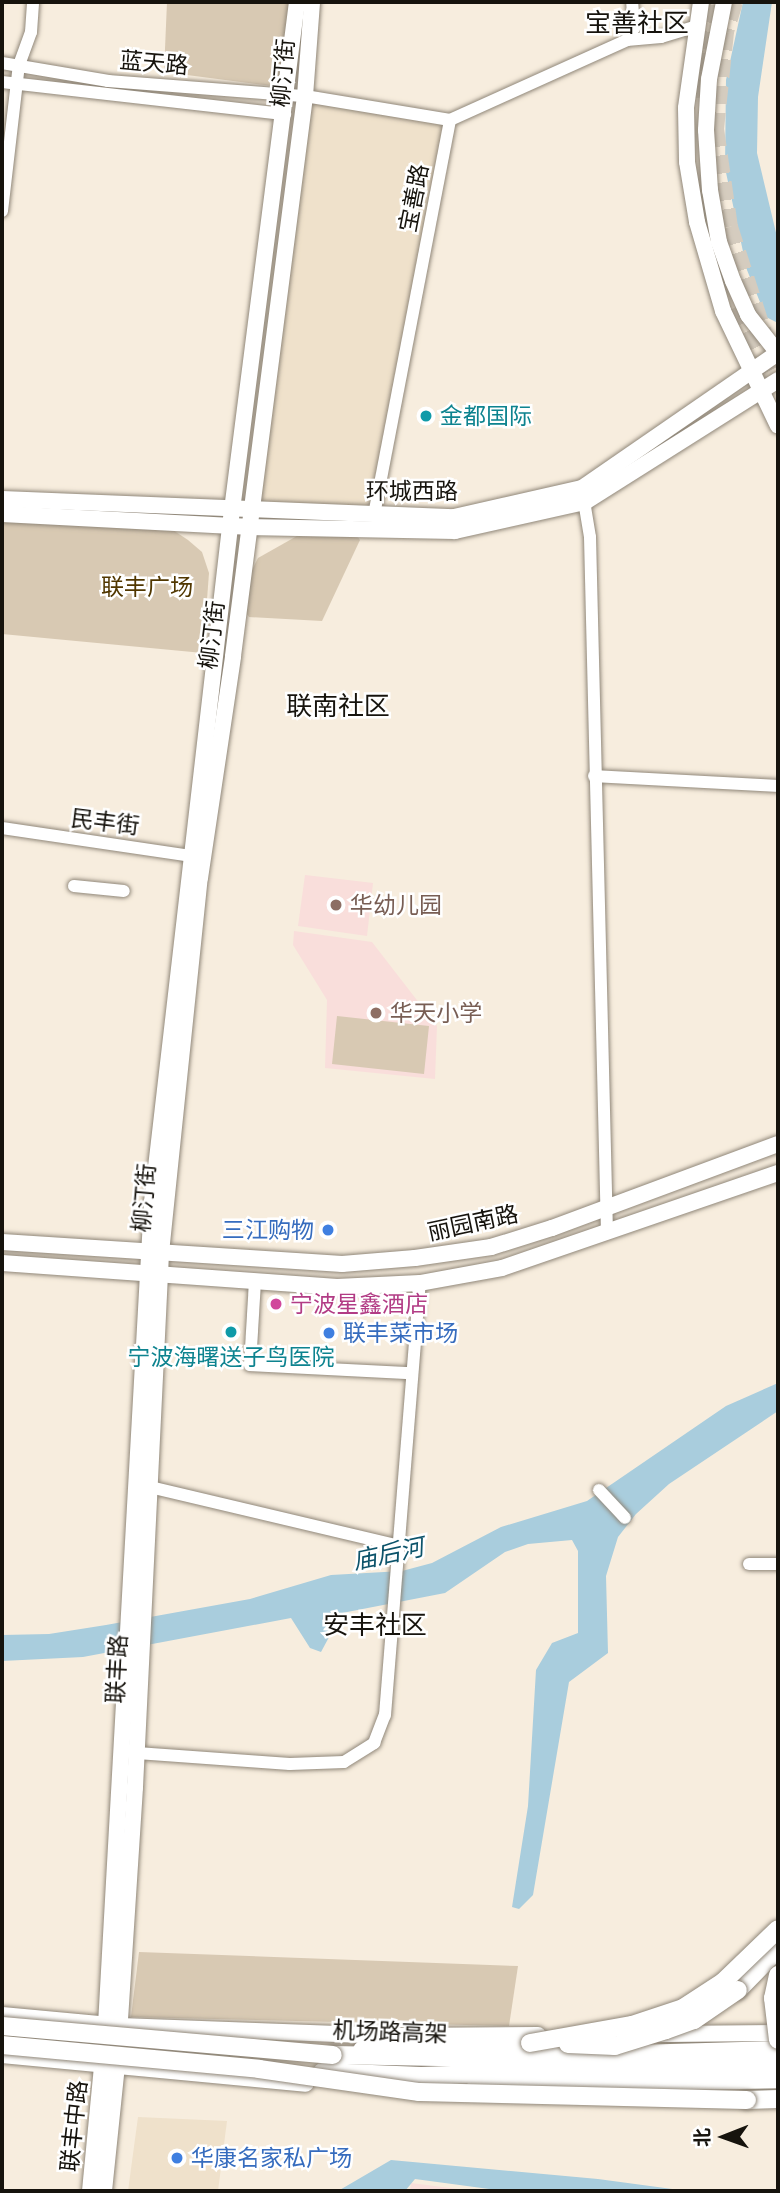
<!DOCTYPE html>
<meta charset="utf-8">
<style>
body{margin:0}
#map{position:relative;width:780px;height:2193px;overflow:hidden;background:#f7edde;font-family:"Space Grotesk","Noto Sans SC",sans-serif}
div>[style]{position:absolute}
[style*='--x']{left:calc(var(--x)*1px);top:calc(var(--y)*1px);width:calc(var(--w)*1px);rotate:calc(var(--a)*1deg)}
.built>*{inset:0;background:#efe1cb}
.education>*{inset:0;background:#f9dedb}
.green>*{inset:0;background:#d8c9b3}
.water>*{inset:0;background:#a9cddd}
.highway-tunnel>*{height:18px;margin-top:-9px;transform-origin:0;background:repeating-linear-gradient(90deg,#d5ccbf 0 18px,transparent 0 27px)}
.roads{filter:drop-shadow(0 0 2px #908779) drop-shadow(0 0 2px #908779)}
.minor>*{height:12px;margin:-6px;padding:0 6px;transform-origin:6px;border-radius:6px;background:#fff}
.major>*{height:16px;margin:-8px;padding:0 8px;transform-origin:8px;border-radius:8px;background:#fff}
.highway>*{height:18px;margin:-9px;padding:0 9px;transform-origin:9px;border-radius:9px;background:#fff}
.bridges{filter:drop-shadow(0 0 2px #908779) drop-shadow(0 0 2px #908779)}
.highway-bridge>*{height:18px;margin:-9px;padding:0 9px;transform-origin:9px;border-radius:9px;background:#fff}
.dots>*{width:19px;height:19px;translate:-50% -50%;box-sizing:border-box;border:4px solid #fff;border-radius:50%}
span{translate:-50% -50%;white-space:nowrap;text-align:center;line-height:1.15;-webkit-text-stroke:5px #fff;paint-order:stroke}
.street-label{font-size:23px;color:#16130d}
.culture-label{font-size:23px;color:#0d838f}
.left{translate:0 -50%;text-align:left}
.park-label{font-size:23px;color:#513700}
.education-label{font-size:23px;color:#785e54}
.shop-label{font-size:23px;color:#366cbe}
.right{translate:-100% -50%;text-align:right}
.hotel-label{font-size:23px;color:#b23c85}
.water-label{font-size:24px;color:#0c536a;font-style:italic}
.quarter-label{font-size:26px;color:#16130d}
.frame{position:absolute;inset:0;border:4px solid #16130d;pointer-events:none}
.north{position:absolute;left:689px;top:2102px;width:70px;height:70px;-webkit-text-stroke:5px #fff;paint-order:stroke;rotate:269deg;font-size:19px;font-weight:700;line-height:28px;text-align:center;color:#16130d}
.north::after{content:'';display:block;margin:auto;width:24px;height:32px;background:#16130d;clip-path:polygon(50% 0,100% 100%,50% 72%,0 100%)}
</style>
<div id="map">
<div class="built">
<div style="clip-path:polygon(307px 100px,446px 124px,372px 511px,252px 506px)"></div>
<div style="clip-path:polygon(138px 2117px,227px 2121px,218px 2191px,128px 2191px)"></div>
</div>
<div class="education">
<div style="clip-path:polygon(305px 875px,373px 883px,367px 936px,298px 926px)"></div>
<div style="clip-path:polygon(294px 931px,372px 942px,437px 1026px,435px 1079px,325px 1068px,327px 1000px,293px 945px)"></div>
<div style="clip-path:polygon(411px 2183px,474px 2191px,410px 2191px)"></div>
</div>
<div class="green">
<div style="clip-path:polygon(167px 2px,290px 2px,280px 87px,164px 72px)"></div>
<div style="clip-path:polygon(2px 520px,170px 528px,188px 540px,202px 552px,209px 573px,203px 653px,2px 634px)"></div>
<div style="clip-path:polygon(297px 536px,357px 536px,360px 540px,322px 621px,249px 617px,246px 613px,252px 570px,258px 558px)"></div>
<div style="clip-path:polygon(337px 1016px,429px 1026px,424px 1074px,332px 1064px)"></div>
<div style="clip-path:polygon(139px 1952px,518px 1966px,509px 2026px,131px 2017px)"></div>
</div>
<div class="water">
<div style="clip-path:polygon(743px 2px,772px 2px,758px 97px,757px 153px,778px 241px,776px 322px,766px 317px,747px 270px,725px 168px,726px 80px)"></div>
<div style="clip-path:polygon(778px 1383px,778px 1411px,669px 1484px,636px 1514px,618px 1537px,606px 1576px,608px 1653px,569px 1682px,533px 1895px,519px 1909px,512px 1907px,528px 1806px,536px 1670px,552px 1643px,578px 1633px,578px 1551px,572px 1540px,528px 1544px,505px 1552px,445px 1593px,342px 1613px,321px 1652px,310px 1648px,291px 1618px,83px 1657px,2px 1661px,2px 1635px,49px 1634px,106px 1625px,250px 1599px,331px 1575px,402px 1571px,432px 1563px,501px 1527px,587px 1501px,726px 1406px)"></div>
<div style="clip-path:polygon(391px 2160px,598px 2179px,687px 2191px,504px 2191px,415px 2179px,405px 2191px,338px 2191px)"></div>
</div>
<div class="highway-tunnel">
<div style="--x:734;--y:2;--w:31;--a:107"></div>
<div style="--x:725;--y:32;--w:98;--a:95.9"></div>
<div style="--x:715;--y:129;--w:99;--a:81.9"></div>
<div style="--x:729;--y:227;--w:111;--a:72.2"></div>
<div style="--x:701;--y:98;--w:49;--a:-87.7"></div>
<div style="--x:703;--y:49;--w:49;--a:-73.4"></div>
<div style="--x:738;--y:306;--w:89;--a:63.1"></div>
</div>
<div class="roads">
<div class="minor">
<div style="--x:627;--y:40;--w:34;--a:-5"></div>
<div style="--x:661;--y:37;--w:37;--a:-17"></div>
<div style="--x:2;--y:63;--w:108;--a:9.6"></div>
<div style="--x:108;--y:81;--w:198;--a:4.4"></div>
<div style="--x:305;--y:96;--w:147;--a:9.4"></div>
<div style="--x:2;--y:82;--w:285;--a:6.5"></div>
<div style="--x:2;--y:211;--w:147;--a:-83.4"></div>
<div style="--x:19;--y:65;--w:35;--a:-70"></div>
<div style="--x:31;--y:32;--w:30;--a:-86"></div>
<div style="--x:583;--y:495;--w:43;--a:80.5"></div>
<div style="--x:590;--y:537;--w:695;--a:88.6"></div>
<div style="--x:374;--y:515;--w:402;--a:-79.1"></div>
<div style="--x:450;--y:120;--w:194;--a:-24.3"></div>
<div style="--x:627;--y:40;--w:14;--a:-60"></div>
<div style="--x:634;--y:28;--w:26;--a:-94"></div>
<div style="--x:594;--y:776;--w:184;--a:3.1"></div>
<div style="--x:2;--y:828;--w:199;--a:8.4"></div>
<div style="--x:74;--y:886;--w:50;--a:5.7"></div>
<div style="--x:255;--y:1281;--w:84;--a:93.4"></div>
<div style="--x:250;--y:1365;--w:160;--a:2.9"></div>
<div style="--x:150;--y:1487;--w:253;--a:13.3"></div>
<div style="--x:599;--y:1490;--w:38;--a:47"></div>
<div style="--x:749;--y:1564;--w:29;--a:0"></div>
<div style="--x:137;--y:1753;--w:153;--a:4.1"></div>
<div style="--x:290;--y:1764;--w:54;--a:-2.1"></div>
<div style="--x:344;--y:1762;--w:36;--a:-32"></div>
<div style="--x:374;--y:1743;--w:30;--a:-69"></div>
<div style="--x:385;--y:1715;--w:433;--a:-85.4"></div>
</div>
<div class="major">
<div style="--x:701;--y:2;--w:107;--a:98.1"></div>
<div style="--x:686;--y:108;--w:54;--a:88.9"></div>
<div style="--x:687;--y:162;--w:61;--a:80.5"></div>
<div style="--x:697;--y:222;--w:93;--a:73.7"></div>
<div style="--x:723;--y:311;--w:127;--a:64.4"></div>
<div style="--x:724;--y:2;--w:78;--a:101"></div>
<div style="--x:709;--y:79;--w:51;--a:93.4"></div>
<div style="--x:706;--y:130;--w:60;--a:86.2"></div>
<div style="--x:710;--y:190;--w:53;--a:80.2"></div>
<div style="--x:719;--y:242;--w:41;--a:70.3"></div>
<div style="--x:733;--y:281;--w:37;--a:66"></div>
<div style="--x:748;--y:315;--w:48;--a:51.7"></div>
<div style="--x:2;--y:499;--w:452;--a:2.3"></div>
<div style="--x:454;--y:517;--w:131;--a:-12.8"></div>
<div style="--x:582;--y:488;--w:238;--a:-34.6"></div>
<div style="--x:2;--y:514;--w:245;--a:3"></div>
<div style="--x:247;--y:527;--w:208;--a:1.1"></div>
<div style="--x:455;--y:531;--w:133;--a:-12.6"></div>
<div style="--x:585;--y:502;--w:228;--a:-32.3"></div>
<div style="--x:2;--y:1242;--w:341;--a:3.7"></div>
<div style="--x:342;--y:1264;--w:73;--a:-4.7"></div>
<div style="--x:415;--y:1258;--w:77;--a:-8.2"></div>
<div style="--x:491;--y:1247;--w:64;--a:-17.3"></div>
<div style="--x:552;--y:1228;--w:241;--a:-20.4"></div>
<div style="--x:2;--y:1263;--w:336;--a:4.1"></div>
<div style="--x:337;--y:1287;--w:83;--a:-2.8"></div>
<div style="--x:420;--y:1283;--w:83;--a:-10.4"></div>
<div style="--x:502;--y:1268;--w:292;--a:-19"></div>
<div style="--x:2;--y:2015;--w:119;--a:5.3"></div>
<div style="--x:120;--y:2026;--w:278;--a:2.1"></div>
<div style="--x:398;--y:2036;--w:140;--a:-0.4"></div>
<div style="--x:662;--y:2034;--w:116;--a:-0.5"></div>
<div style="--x:2;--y:2055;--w:305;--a:5.4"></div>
<div style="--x:475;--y:2086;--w:303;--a:-1.1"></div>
<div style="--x:90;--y:2191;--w:167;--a:-84.5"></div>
<div style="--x:106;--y:2025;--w:824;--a:-86.8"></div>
<div style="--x:152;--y:1202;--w:697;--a:-83.41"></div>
<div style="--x:232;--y:510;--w:512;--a:-82.71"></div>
<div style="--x:104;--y:2191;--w:126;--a:-84.1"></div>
<div style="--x:117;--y:2066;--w:280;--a:-86.3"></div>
<div style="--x:135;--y:1787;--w:535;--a:-87.21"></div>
<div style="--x:161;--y:1253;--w:377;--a:-84.1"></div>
<div style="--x:200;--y:878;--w:224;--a:-81.5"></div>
<div style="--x:233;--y:656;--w:565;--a:-82.67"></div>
<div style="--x:305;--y:96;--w:94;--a:-85.7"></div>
</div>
<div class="highway">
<div style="--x:738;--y:1990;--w:57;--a:-45.7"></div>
<div style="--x:362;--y:2050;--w:168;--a:-2.4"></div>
<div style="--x:333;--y:2055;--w:158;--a:1.1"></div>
<div style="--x:491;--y:2058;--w:287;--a:-1.6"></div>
<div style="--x:322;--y:2072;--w:99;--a:2.3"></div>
<div style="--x:421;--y:2076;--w:357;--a:-1.9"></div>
<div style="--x:747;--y:2100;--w:31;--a:-2"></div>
</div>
</div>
<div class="bridges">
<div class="highway-bridge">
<div style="--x:778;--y:1975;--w:24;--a:102"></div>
<div style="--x:773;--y:1998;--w:42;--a:83.2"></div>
<div style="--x:2;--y:2026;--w:332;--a:5"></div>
<div style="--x:530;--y:2043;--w:104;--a:-10"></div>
<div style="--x:632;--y:2025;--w:54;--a:-18.4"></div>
<div style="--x:683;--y:2008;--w:48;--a:-33"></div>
<div style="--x:723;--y:1982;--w:76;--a:-43.9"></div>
<div style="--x:568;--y:2044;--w:47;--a:2.4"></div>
<div style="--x:615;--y:2046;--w:53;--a:-17.4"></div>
<div style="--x:666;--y:2030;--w:30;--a:-20"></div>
<div style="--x:694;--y:2020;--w:53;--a:-34.3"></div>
<div style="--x:2;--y:2045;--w:258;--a:5.3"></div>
<div style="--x:259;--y:2069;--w:162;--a:8.2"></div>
<div style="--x:419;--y:2092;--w:328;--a:1.4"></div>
</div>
</div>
<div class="dots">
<div style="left:426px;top:416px;background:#0f9aa8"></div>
<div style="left:336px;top:905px;background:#8d6e63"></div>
<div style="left:376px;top:1013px;background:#8d6e63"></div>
<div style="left:328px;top:1230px;background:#3f7fe0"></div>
<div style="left:276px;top:1304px;background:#d1479c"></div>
<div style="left:231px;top:1332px;background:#0f9aa8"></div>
<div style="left:329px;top:1333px;background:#3f7fe0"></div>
<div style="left:177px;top:2158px;background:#3f7fe0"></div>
</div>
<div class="street-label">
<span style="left:154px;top:63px;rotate:5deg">蓝天路</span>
<span style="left:283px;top:73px;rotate:-85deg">柳汀街</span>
<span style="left:414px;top:198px;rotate:-79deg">宝善路</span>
<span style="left:412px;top:491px">环城西路</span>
<span style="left:212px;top:635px;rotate:-83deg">柳汀街</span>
<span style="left:105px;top:822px;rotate:7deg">民丰街</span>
<span style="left:144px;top:1198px;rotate:-85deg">柳汀街</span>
<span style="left:473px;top:1223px;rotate:-12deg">丽园南路</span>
<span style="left:117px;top:1669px;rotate:-87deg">联丰路</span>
<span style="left:390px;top:2032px;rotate:2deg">机场路高架</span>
<span style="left:74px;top:2126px;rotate:-84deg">联丰中路</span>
</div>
<div class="culture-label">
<span class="left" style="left:440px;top:416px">金都国际</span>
<span style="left:231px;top:1357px">宁波海曙送子鸟医院</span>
</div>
<div class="park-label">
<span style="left:147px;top:587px">联丰广场</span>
</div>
<div class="education-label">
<span class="left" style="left:350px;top:905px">华幼儿园</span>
<span class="left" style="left:390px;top:1013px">华天小学</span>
</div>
<div class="shop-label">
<span class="right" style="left:314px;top:1230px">三江购物</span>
<span class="left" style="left:343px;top:1333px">联丰菜市场</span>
<span class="left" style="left:191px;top:2158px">华康名家私广场</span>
</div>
<div class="hotel-label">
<span class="left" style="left:290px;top:1304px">宁波星鑫酒店</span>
</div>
<div class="water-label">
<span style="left:388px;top:1554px;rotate:-12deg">庙后河</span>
</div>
<div class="quarter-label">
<span style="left:637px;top:24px">宝善社区</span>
<span style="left:338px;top:707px">联南社区</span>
<span style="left:375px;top:1626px">安丰社区</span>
</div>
<div class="frame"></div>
<div class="north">北</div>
</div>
